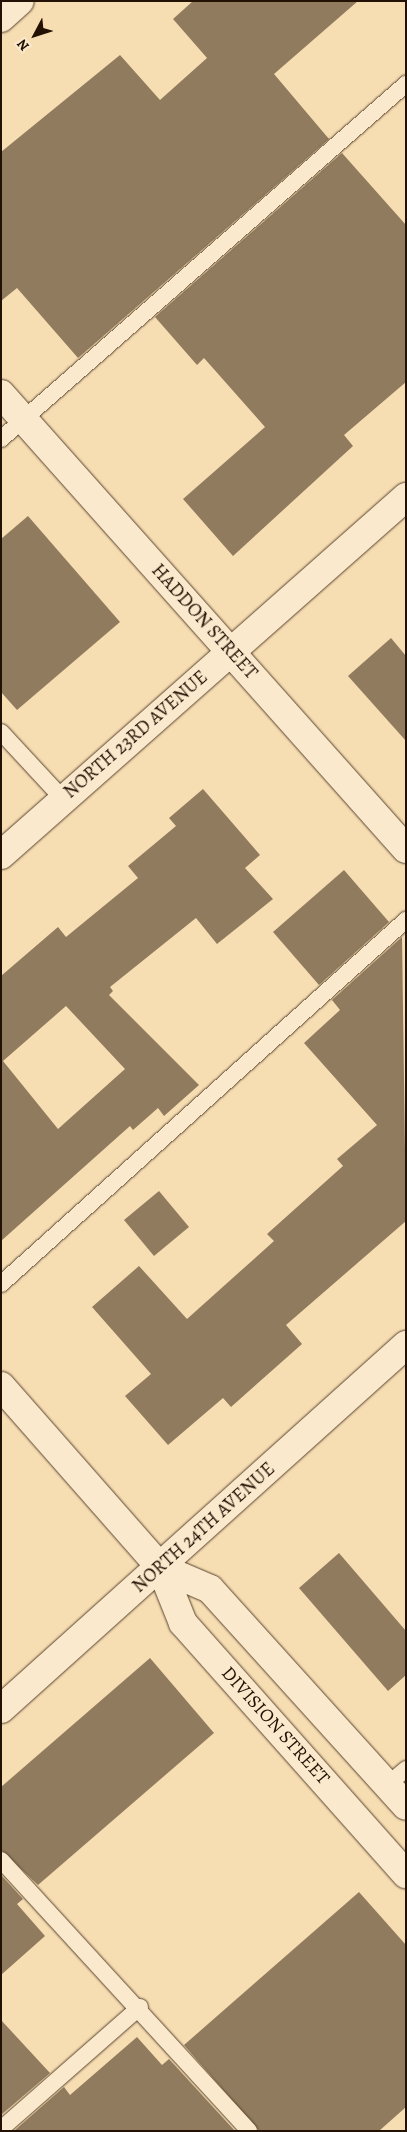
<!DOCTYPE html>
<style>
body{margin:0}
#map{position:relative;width:407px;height:2132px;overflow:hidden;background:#f7ddb2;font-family:Alegreya,serif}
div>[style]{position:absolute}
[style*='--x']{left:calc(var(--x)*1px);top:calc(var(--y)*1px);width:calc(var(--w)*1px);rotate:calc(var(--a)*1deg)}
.building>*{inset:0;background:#917b5e}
.roads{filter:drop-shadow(0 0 1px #584430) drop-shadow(0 0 1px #584430)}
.lane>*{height:16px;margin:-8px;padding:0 8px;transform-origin:8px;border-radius:8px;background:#fae9cd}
.street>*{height:28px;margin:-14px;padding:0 14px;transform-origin:14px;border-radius:14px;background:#fae9cd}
span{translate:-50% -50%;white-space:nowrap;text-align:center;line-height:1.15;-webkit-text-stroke:4.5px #fae9cd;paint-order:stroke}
.street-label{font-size:19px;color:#231104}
.frame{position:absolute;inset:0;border:2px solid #231104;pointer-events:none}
.north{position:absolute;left:10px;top:10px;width:50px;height:50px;-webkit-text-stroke:4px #fae9cd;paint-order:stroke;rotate:230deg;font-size:14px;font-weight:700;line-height:20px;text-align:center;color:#231104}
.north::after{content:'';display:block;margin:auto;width:18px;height:22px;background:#231104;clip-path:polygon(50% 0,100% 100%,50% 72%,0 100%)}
</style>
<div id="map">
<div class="building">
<div style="clip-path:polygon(193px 1px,358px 1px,274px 74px,329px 139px,78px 358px,17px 288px,1px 301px,1px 152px,120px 55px,160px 100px,207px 58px,173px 19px)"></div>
<div style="clip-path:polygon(342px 153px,406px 225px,406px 382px,344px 435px,353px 446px,233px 556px,183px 499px,265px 427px,204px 358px,197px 365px,155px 317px)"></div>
<div style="clip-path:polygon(28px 516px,120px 622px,17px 710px,1px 692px,1px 539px)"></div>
<div style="clip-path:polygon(391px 638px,406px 656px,406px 741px,348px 676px)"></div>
<div style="clip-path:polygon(evenodd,203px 789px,260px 855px,245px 868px,273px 899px,217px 944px,196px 918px,110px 987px,113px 991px,109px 995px,199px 1085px,164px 1116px,158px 1108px,133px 1130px,130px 1126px,1px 1241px,1px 976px,58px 927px,66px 937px,138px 878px,128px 866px,176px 826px,169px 818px,203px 789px,66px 1006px,125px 1069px,58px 1129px,3px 1061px,66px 1006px)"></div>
<div style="clip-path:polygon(344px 870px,389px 922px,319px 985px,273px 932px)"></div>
<div style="clip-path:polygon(402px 937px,406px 1221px,286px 1325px,302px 1344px,231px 1407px,223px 1398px,168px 1445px,125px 1396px,151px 1374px,92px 1307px,139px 1266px,187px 1319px,274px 1241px,267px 1234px,343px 1166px,337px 1159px,377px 1125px,304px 1043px,340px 1010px,332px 1000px)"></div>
<div style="clip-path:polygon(159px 1191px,189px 1227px,154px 1256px,124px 1220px)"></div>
<div style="clip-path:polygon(339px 1553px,406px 1631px,406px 1675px,388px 1691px,299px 1588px)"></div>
<div style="clip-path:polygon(150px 1658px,214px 1733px,38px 1885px,1px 1850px,1px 1787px)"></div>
<div style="clip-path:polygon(1px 1875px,23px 1899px,17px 1904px,45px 1936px,1px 1975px)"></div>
<div style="clip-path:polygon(359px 1892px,406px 1945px,406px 2107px,379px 2131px,259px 2131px,184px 2045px)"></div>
<div style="clip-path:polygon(1px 2020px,50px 2073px,1px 2115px)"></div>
<div style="clip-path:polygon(137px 2037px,162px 2065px,169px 2059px,235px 2131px,14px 2131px,64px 2087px,70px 2095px)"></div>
</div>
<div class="roads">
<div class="lane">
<div style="--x:1;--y:439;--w:539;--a:-41.24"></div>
<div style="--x:1;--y:732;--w:91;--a:47.2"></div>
<div style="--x:1;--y:1284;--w:545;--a:-41.95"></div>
<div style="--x:387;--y:1785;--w:25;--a:-40"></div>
<div style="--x:1;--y:1860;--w:367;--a:47.5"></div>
<div style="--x:1;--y:2129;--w:185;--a:-41.3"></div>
</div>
<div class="street">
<div style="--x:1;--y:18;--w:25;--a:-42"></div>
<div style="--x:1;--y:394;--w:609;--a:48.33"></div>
<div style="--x:1;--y:855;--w:541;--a:-41.48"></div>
<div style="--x:1;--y:1386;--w:242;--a:48.7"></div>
<div style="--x:161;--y:1568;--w:59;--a:68.2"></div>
<div style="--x:183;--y:1623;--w:336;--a:48.4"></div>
<div style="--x:161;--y:1568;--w:53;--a:23.2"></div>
<div style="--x:210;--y:1589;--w:292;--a:47.9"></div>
<div style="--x:1;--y:1709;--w:545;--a:-41.95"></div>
</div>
</div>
<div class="street-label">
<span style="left:204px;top:622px;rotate:48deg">HADDON STREET</span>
<span style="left:136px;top:735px;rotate:-41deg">NORTH 23RD AVENUE</span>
<span style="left:204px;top:1528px;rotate:-42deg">NORTH 24TH AVENUE</span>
<span style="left:275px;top:1726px;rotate:48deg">DIVISION STREET</span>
</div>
<div class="frame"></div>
<div class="north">N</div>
</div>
